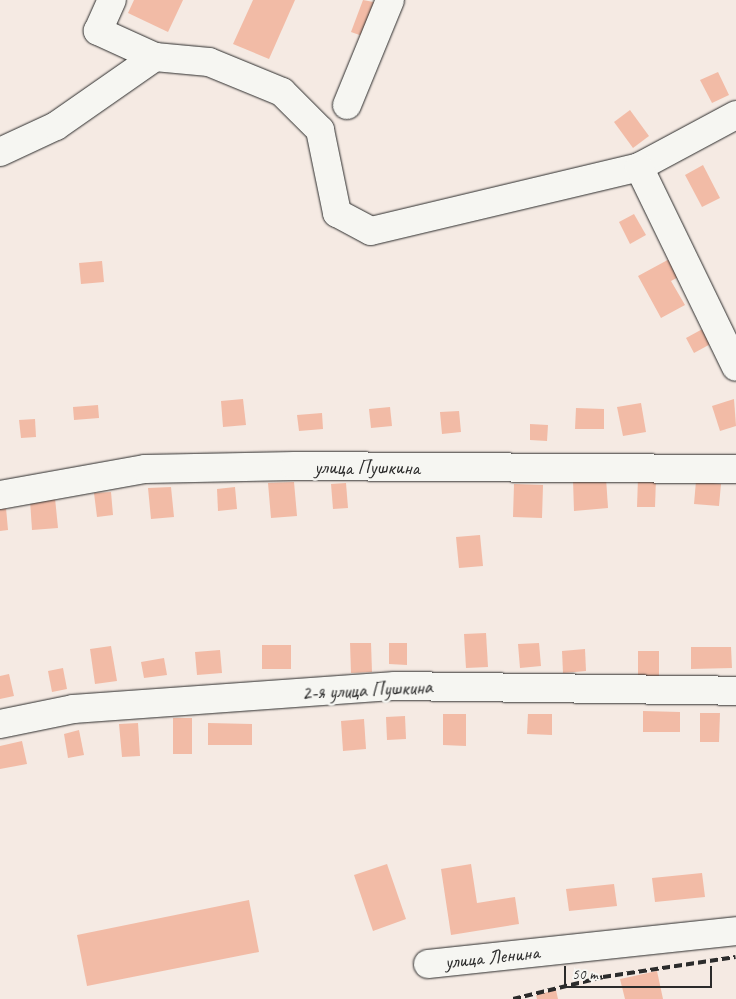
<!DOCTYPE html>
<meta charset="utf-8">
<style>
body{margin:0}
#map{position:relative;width:736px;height:999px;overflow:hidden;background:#f5eae3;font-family:Caveat,sans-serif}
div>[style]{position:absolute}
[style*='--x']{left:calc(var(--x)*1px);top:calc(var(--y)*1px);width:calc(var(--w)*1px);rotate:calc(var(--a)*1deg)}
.building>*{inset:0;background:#f2bba6}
.roads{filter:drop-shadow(0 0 1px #2b2b2b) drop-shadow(0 0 1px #2b2b2b)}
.minor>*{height:28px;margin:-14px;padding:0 14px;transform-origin:14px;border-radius:14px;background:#f6f6f2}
.rail>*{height:4px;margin-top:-2px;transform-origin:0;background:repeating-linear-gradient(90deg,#2b2b2b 0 8px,transparent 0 12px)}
span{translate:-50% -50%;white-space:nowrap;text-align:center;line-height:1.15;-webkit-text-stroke:5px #f6f6f2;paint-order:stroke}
.street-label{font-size:20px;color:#2b2b2b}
.scale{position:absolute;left:564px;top:966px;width:148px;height:22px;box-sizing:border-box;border:2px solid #2b2b2b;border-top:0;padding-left:6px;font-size:15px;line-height:18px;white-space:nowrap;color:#2b2b2b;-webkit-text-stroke:4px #f6f6f2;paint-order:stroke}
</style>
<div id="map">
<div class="building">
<div style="clip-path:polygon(134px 0,183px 0,168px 32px,128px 13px)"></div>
<div style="clip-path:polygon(253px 0,295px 0,269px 59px,233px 44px)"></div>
<div style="clip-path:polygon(363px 0,384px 4px,371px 39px,351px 32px)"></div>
<div style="clip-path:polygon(718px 72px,729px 95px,712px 103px,700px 80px)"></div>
<div style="clip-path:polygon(630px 110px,649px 136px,633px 148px,614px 122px)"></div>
<div style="clip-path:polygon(703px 165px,720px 198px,702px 207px,685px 175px)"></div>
<div style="clip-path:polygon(634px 214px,646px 235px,630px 244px,619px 222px)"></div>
<div style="clip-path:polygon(675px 256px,684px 274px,671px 281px,685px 305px,661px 318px,638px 276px)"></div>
<div style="clip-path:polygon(102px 261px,104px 282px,81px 284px,79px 263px)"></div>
<div style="clip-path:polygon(708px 326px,716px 341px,694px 353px,686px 338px)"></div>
<div style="clip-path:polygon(243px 399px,246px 425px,223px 427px,221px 401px)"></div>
<div style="clip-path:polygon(734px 399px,736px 426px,720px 431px,712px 406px)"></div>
<div style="clip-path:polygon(641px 403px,646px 432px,623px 436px,617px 407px)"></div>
<div style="clip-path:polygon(98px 405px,99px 418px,74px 420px,73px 407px)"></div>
<div style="clip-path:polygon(390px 407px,392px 426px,371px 428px,369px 409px)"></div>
<div style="clip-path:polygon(576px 408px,604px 409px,604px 429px,575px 429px)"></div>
<div style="clip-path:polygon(459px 411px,461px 432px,442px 434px,440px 412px)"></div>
<div style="clip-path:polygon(322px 413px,323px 429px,299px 431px,297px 415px)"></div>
<div style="clip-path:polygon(35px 419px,36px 437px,21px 438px,19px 420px)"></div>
<div style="clip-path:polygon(530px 424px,548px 425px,547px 441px,530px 440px)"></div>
<div style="clip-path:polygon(606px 478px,608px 508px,574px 511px,573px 480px)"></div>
<div style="clip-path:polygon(638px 478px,656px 478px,655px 507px,637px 507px)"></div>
<div style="clip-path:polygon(696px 481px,721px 484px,719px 506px,694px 504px)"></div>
<div style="clip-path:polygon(294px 482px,297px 516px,271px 518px,268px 483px)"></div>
<div style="clip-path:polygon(346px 483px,348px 508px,333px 509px,331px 484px)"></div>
<div style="clip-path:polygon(514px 484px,543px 485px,542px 518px,513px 517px)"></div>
<div style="clip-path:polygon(171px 487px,174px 517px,151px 519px,148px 488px)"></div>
<div style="clip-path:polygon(235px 487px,237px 509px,218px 511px,217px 489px)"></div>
<div style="clip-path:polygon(111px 492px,113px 515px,97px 517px,94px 493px)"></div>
<div style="clip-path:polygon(55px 498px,58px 528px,32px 530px,30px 500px)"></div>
<div style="clip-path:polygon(6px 508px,8px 530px,0 531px,0 509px)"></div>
<div style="clip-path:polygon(480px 535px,483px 566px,459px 568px,456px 537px)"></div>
<div style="clip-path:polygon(486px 633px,488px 667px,466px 668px,464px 634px)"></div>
<div style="clip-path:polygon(350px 643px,371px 643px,372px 672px,351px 673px)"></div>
<div style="clip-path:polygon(389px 643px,407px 643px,407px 665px,389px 664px)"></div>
<div style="clip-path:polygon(539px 643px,541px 666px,520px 668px,518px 644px)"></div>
<div style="clip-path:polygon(262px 645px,291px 645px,291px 669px,262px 669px)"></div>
<div style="clip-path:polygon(111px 646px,117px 681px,95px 684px,90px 649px)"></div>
<div style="clip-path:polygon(691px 647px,731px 647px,732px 668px,691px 669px)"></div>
<div style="clip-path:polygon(585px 649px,586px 671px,563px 673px,562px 651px)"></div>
<div style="clip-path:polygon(220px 650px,222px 673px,197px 675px,195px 652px)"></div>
<div style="clip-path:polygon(638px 651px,659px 651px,659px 680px,638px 680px)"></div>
<div style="clip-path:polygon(164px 658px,167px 675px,144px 678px,141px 662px)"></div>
<div style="clip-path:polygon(63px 668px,67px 689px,52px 692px,48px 671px)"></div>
<div style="clip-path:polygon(9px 674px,14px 696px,0 699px,0 676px)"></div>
<div style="clip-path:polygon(643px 711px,680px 712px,680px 732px,643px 732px)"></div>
<div style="clip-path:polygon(700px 713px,720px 713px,719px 742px,700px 742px)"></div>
<div style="clip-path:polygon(443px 714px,466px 714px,466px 746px,443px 745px)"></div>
<div style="clip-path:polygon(528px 714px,552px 714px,552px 735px,527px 734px)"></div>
<div style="clip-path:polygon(405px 716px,406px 739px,387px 740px,386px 717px)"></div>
<div style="clip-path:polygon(173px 718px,192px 718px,192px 754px,173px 754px)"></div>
<div style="clip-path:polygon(364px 719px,366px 749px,343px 751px,341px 721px)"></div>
<div style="clip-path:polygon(138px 723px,140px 756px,122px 757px,119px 724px)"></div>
<div style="clip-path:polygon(208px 723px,252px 724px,252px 745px,208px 745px)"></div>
<div style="clip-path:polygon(79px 730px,84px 755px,68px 758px,64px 734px)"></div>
<div style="clip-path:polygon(22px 741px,27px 764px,0 769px,0 746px)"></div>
<div style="clip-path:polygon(387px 864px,406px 919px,373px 931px,354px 875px)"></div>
<div style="clip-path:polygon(471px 864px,477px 903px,515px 897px,519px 924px,451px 935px,441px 869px)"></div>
<div style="clip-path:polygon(702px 873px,705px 897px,655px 902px,652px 878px)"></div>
<div style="clip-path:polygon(614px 884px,617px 906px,569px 911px,566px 889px)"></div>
<div style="clip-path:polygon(249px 900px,259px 952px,87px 986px,77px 935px)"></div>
<div style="clip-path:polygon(657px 971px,663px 999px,625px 999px,620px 979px)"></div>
<div style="clip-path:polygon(556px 990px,558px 999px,537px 999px,536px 995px)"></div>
</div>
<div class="roads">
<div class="minor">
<div style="--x:155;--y:57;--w:54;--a:5.3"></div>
<div style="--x:209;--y:62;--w:79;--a:22.3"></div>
<div style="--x:282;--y:92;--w:54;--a:45"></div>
<div style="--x:320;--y:130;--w:85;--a:78.4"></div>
<div style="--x:337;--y:213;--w:38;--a:28"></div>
<div style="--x:371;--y:231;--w:276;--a:-13.4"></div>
<div style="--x:639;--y:167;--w:110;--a:-28.2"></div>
<div style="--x:347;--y:105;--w:113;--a:-67.7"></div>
<div style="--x:0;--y:152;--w:62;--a:-24.9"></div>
<div style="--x:56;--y:126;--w:121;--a:-34.9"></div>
<div style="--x:155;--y:57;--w:63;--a:-155.5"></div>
<div style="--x:98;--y:31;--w:34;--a:-66"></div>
<div style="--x:639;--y:167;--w:222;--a:64.1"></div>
<div style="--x:0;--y:495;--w:147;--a:-10.2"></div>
<div style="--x:145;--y:469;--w:150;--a:-1.1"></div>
<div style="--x:295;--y:466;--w:441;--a:0.4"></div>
<div style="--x:0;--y:724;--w:75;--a:-11.6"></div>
<div style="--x:73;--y:709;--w:323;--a:-4.1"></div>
<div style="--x:395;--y:686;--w:341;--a:0.8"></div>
<div style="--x:428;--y:964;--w:310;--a:-6.1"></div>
</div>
</div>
<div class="rail">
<div style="--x:513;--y:999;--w:93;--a:-13.7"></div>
<div style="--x:603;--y:977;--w:134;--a:-8.6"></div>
</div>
<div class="street-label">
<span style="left:367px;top:467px">улица Пушкина</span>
<span style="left:367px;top:690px;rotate:-3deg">2-я улица Пушкина</span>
<span style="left:492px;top:957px;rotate:-6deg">улица Ленина</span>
</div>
<div class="scale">50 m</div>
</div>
